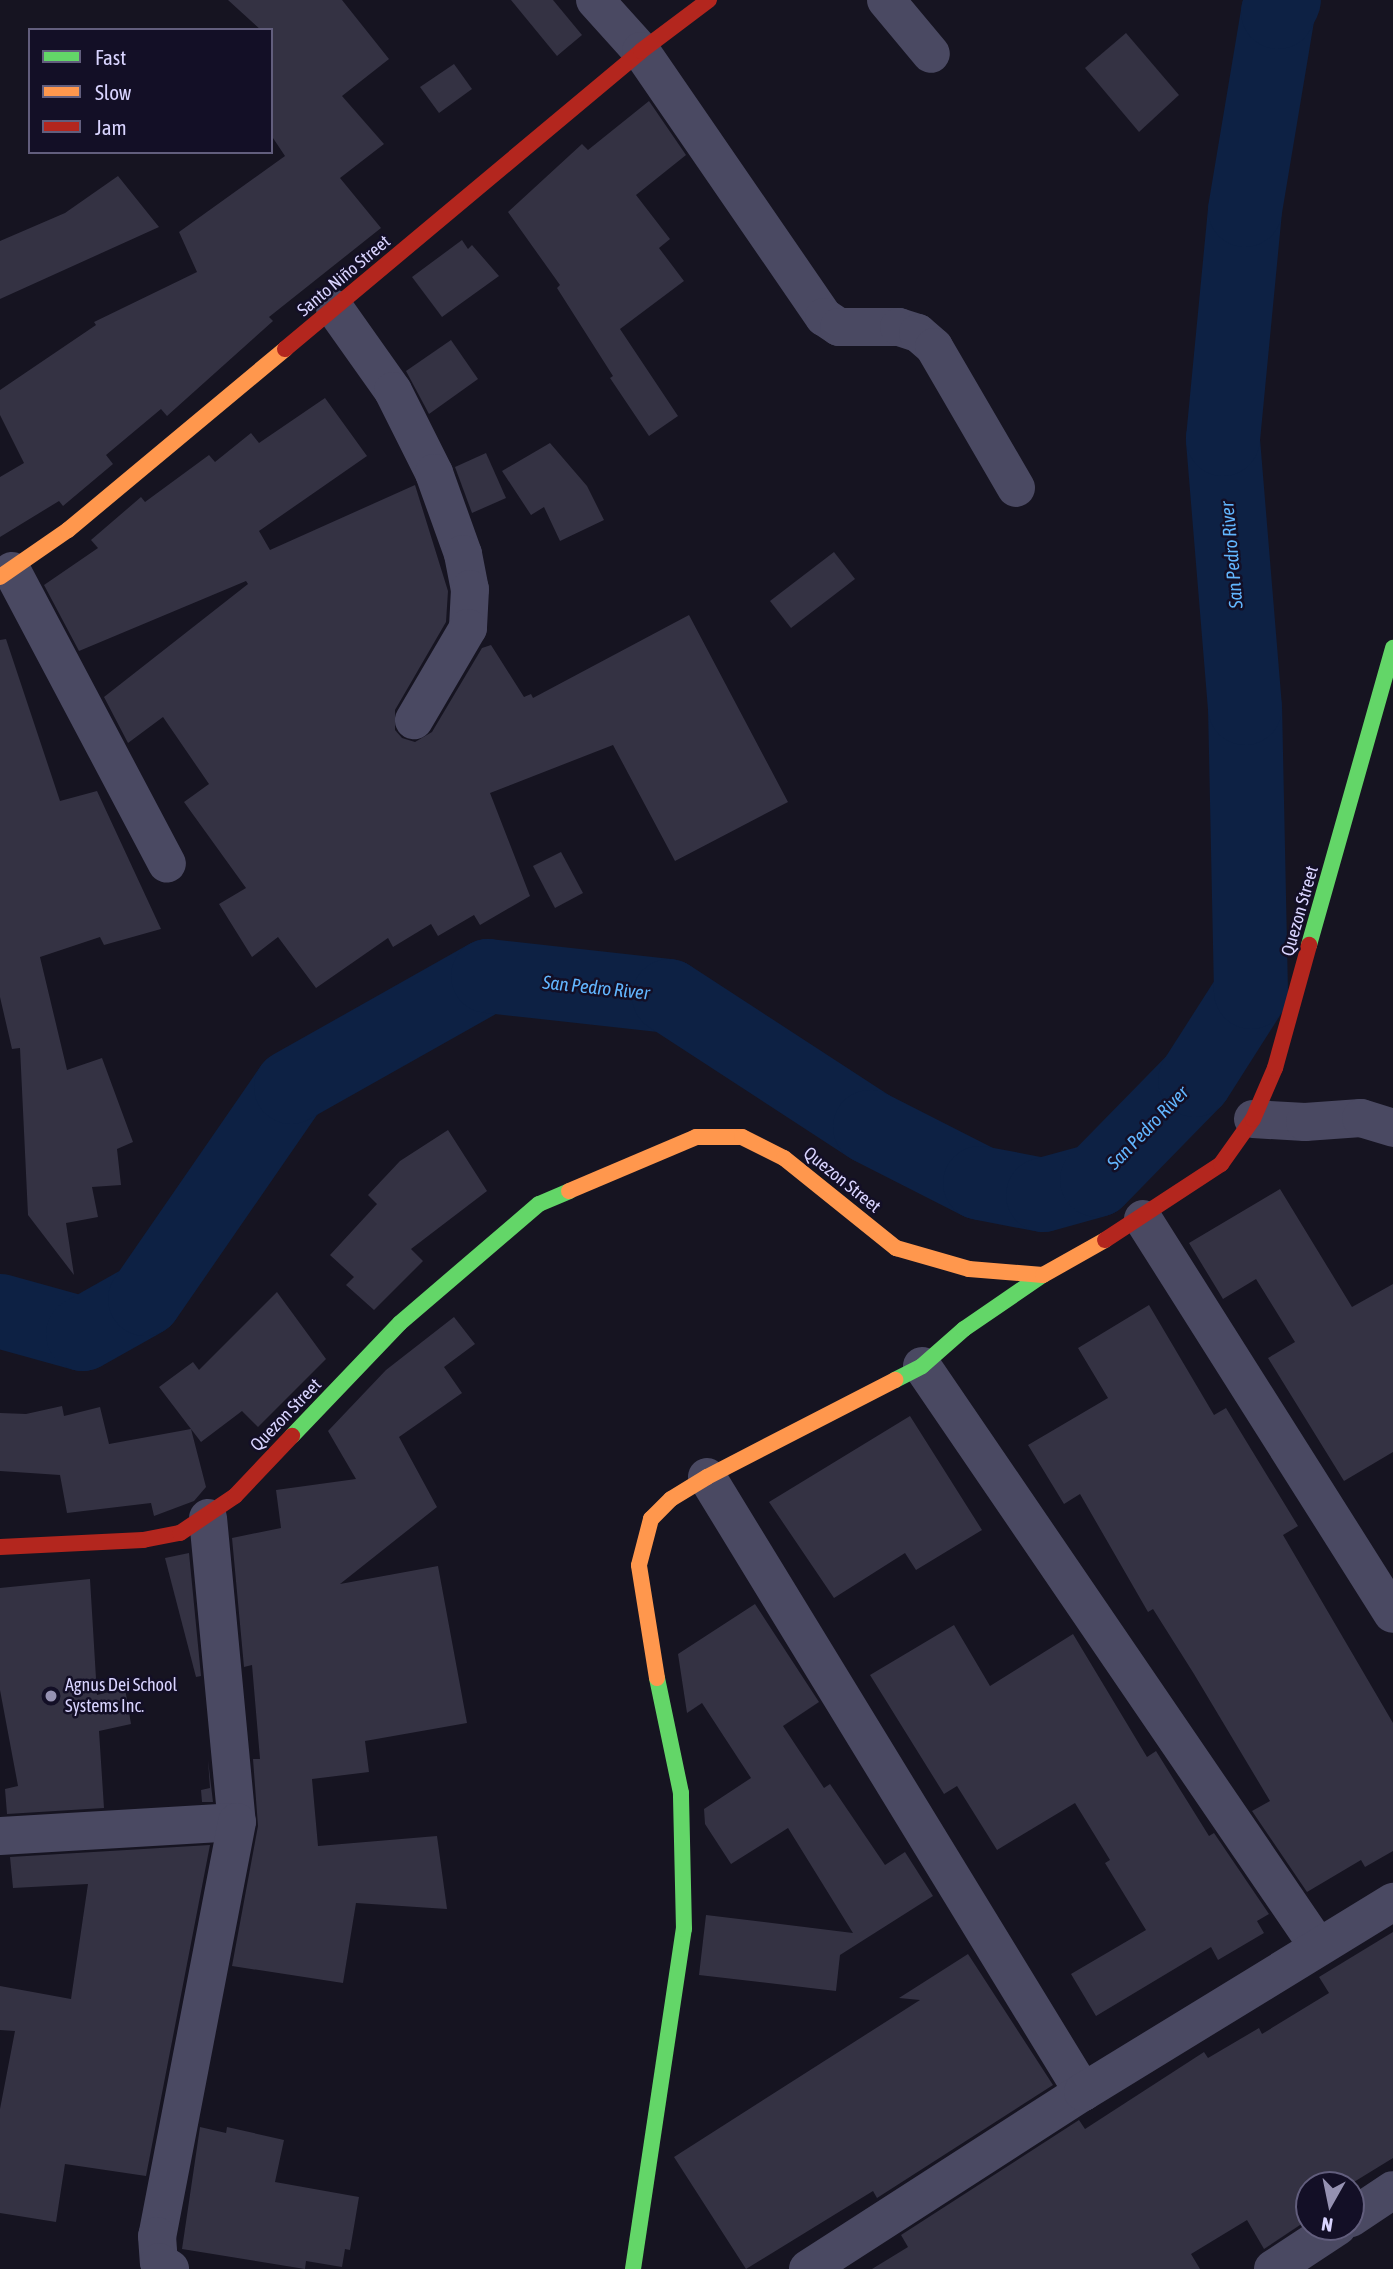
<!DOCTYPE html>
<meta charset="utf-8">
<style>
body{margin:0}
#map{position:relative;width:1393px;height:2269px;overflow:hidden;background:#161421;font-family:"Asap Condensed",sans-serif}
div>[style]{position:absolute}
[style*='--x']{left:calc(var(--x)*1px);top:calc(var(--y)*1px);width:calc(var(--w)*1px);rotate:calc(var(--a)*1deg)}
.river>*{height:74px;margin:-37px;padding:0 37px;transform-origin:37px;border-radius:37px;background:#0d2144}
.building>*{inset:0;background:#343243}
.street>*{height:38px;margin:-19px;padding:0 19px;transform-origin:19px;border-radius:19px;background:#4a4962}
.fast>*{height:16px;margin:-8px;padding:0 8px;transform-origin:8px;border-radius:8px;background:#63d668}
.slow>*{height:16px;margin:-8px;padding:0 8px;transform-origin:8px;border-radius:8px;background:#ff974d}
.jam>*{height:16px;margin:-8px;padding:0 8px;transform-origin:8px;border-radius:8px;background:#b3261e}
.dots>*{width:19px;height:19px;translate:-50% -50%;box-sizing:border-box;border:4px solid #130f26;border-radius:50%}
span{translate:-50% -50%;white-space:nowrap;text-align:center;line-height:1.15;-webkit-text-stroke:5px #130f26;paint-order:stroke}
.street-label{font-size:18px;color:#d9d4ff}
.poi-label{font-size:18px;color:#d9d4ff}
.left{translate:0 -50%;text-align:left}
.water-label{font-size:19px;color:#62b6ff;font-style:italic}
.legend{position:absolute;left:28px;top:28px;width:245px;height:126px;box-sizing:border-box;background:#130f26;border:2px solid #625e7d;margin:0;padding:9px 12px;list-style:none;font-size:21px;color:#d9d4ff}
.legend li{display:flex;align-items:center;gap:14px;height:35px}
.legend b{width:35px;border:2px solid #625e7d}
.north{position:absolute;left:1295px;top:2171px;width:70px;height:70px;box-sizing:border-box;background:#130f26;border:2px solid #625e7d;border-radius:50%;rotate:189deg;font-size:19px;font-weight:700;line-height:28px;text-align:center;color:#d9d4ff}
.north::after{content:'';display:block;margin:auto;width:24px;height:32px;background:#9591b1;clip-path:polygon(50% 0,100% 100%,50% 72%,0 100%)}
</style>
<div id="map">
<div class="river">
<div style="--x:0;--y:1311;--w:86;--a:15.5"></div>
<div style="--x:83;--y:1334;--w:71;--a:-29.4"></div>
<div style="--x:145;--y:1299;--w:257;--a:-55.4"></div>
<div style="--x:291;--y:1087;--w:226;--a:-29.4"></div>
<div style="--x:488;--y:976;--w:182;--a:6.3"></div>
<div style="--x:669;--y:996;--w:240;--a:33.1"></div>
<div style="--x:870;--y:1127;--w:123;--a:27"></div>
<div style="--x:980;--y:1183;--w:64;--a:10.8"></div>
<div style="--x:1043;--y:1195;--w:56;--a:-15.5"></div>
<div style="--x:1097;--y:1180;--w:140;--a:-45.6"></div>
<div style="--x:1195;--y:1080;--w:104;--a:-57.5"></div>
<div style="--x:1251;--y:992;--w:284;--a:-91.2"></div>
<div style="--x:1245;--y:708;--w:270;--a:-94.7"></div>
<div style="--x:1223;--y:439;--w:230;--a:-84.5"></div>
<div style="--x:1245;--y:210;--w:201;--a:-80.5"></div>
<div style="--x:1278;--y:12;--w:13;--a:-63"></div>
</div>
<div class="building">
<div style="clip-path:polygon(228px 0,342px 0,389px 59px,342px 96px,384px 144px,340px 178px,381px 228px,269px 317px,273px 321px,167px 416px,161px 409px,106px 455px,113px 464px,63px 506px,59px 501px,0 537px,0 477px,24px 463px,0 415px,0 390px,96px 325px,94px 322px,197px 272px,179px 232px,285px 156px,271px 135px,271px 30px,261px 30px)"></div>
<div style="clip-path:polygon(511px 0,553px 0,582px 35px,557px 56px)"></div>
<div style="clip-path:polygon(1126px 33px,1179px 95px,1139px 132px,1085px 68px)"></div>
<div style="clip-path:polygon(454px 64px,472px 89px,439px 113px,420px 87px)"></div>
<div style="clip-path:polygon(649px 101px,686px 155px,636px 195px,670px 239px,659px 248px,684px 281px,620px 329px,678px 416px,649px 436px,610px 378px,613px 376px,557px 288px,560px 285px,508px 212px,582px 144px,588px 150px)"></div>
<div style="clip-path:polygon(118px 176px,159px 227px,0 299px,0 241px,65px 213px)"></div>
<div style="clip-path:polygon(462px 240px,468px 249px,472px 245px,499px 276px,442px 317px,412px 277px)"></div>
<div style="clip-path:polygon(451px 340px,478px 379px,429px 414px,406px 371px)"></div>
<div style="clip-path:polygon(325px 398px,367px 456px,259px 531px,270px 550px,415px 485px,448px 591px,446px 622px,395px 710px,395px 730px,402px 738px,415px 742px,432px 732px,482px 648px,491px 645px,524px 697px,531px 694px,533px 698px,689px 615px,788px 802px,675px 861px,613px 745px,490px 793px,530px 896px,480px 925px,474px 915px,438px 936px,431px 924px,393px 947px,388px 938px,316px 988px,278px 937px,252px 957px,219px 904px,246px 888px,184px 802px,209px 784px,163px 717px,128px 743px,104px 697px,248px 584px,246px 581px,79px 651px,44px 585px,98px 548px,91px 540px,141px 497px,145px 502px,209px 455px,215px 462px,251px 433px,259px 443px)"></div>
<div style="clip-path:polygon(550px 443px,587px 486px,604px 520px,560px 541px,544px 507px,531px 515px,502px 471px)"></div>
<div style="clip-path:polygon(486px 453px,506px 498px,472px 513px,455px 467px)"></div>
<div style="clip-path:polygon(834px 552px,855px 579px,791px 628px,770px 601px)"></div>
<div style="clip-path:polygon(6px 639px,60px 801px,97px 791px,161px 929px,104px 945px,100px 937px,40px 957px,67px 1070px,102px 1058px,133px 1142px,117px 1149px,121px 1185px,92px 1187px,98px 1217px,66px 1223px,74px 1275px,28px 1215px,20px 1048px,12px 1049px,0 997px,0 640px)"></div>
<div style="clip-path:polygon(561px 852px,583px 893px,555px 908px,533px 866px)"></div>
<div style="clip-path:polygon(448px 1130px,487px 1191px,411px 1249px,423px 1261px,374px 1310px,346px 1285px,354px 1277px,330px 1255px,377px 1204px,368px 1195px,400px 1161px)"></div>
<div style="clip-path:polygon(1280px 1189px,1352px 1307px,1393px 1284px,1393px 1452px,1344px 1481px,1268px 1358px,1295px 1342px,1256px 1279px,1223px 1299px,1189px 1243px)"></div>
<div style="clip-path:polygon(277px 1292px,326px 1359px,258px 1427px,242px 1411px,201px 1442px,191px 1429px,206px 1487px,194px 1501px,154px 1516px,151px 1503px,67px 1513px,60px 1475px,0 1471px,0 1413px,26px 1414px,62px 1406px,64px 1416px,100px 1407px,109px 1444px,191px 1429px,159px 1387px,193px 1362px,199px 1370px)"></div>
<div style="clip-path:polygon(1149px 1305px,1214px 1415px,1226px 1408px,1298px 1526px,1283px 1535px,1393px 1723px,1393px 1851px,1365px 1867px,1361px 1860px,1307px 1892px,1252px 1811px,1270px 1801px,1194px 1674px,1153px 1609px,1148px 1612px,1080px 1494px,1064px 1504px,1028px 1445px,1108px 1398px,1078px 1348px)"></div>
<div style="clip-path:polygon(454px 1317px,475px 1344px,444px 1367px,462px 1393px,399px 1437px,437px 1507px,340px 1584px,438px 1566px,467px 1723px,365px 1741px,369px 1772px,312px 1779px,318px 1846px,437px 1836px,447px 1909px,356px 1903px,343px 1983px,232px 1966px,258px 1826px,253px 1759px,260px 1759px,252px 1665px,244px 1667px,232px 1538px,281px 1528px,276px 1490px,356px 1479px,328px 1431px,386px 1370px)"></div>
<div style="clip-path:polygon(910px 1416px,982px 1530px,916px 1570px,905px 1553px,834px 1598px,769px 1502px)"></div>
<div style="clip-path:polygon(189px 1553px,201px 1676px,196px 1677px,165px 1558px)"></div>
<div style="clip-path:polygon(90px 1579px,97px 1695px,125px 1688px,131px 1724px,99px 1731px,104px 1808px,7px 1814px,5px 1789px,18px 1786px,0 1690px,0 1588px)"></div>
<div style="clip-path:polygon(755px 1604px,819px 1702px,783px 1726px,824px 1788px,830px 1784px,885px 1865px,905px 1852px,933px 1896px,840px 1955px,836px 1991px,699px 1975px,706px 1915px,853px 1933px,788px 1828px,731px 1864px,705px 1824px,704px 1809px,751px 1778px,702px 1703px,687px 1713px,678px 1654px)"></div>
<div style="clip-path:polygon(954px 1625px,990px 1686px,1073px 1634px,1147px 1757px,1156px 1751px,1209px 1836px,1214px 1833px,1269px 1914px,1257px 1921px,1264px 1933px,1218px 1960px,1211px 1947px,1096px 2016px,1071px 1974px,1146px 1930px,1105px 1863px,1110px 1860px,1075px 1803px,997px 1850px,957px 1786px,944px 1794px,870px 1675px)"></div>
<div style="clip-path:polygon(208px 1760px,213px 1802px,202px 1802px,201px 1790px,210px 1788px)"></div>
<div style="clip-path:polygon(210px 1845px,146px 2176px,65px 2164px,56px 2222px,0 2213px,0 2109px,15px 2031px,0 2030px,0 1986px,71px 1999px,88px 1884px,13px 1888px,10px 1857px)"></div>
<div style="clip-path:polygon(1393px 1932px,1393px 2158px,1349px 2185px,1309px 2185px,1309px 2219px,1264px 2249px,1247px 2220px,1191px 2254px,1200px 2269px,872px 2269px,908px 2247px,901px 2235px,1079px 2120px,1085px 2129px,1204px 2052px,1208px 2058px,1259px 2028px,1262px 2034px,1329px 1993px,1319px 1977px)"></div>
<div style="clip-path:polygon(968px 1954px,1053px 2085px,877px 2198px,873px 2191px,746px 2269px,674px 2157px,920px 2000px,899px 1998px)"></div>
<div style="clip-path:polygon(200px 2127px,226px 2133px,227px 2127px,284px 2140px,275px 2182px,359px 2197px,350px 2250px,345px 2249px,342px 2267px,306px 2261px,305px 2269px,182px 2249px)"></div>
</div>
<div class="street">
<div style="--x:595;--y:0;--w:69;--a:48"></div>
<div style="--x:641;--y:51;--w:323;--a:55.5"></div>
<div style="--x:824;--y:317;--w:18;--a:34"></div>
<div style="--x:839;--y:327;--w:60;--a:0"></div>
<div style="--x:899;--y:327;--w:20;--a:18"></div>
<div style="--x:918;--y:333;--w:21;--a:41"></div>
<div style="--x:934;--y:347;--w:163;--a:59.8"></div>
<div style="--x:886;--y:0;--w:70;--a:50.2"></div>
<div style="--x:335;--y:309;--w:100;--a:54.7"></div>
<div style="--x:393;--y:391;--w:92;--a:63.4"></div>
<div style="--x:434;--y:473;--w:86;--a:70.3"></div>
<div style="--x:463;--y:554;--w:36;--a:79"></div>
<div style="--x:470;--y:589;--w:39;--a:93"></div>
<div style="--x:468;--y:628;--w:107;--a:120.4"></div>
<div style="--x:12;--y:571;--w:331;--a:62.1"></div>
<div style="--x:1253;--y:1119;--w:52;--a:3.3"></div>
<div style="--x:1305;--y:1122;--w:56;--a:-4.1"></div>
<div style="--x:1361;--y:1118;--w:34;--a:17"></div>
<div style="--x:1143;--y:1219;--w:467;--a:57.7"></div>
<div style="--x:922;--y:1366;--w:701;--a:55.7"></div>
<div style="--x:707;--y:1477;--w:721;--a:58.56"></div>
<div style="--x:208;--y:1518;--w:305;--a:84.6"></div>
<div style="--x:0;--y:1836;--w:237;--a:-3.4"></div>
<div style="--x:237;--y:1822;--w:422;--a:100.9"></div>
<div style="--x:157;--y:2236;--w:26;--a:86"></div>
<div style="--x:159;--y:2262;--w:13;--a:32"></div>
<div style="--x:1351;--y:2218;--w:50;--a:-33.7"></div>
<div style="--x:808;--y:2269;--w:327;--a:-32.8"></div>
<div style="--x:1083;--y:2092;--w:364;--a:-31.5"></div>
<div style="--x:1273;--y:2269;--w:77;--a:-33.3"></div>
</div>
<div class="fast">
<div style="--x:1309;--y:945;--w:309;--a:-74.2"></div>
<div style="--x:895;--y:1380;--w:30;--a:-27"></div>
<div style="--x:922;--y:1366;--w:56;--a:-41.4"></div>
<div style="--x:964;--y:1329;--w:96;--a:-34.4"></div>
<div style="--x:292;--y:1436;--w:156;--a:-46.3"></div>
<div style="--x:400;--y:1323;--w:183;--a:-40.6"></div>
<div style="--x:539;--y:1204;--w:33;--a:-23"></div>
<div style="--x:633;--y:2269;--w:344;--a:-81.5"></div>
<div style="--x:684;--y:1929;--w:136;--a:-91.3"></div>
<div style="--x:681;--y:1793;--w:117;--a:-101.8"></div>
</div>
<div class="slow">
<div style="--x:0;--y:577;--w:83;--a:-34.7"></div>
<div style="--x:68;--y:530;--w:283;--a:-39.8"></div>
<div style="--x:569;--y:1191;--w:138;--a:-23"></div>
<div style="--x:696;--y:1137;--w:46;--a:0"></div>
<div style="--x:742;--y:1137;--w:47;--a:26.6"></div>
<div style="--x:784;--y:1158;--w:144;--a:38.8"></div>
<div style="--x:896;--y:1248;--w:76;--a:16"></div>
<div style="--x:969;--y:1269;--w:74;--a:4.6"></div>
<div style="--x:1043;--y:1275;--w:71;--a:-29.4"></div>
<div style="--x:657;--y:1678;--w:114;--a:-99.1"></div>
<div style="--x:639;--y:1565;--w:48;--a:-75.4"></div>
<div style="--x:651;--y:1519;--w:28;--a:-45"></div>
<div style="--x:671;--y:1499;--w:42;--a:-31.4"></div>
<div style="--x:707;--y:1477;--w:212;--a:-27.3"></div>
</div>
<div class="jam">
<div style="--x:285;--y:349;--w:464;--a:-39.9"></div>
<div style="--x:641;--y:51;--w:85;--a:-36.9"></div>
<div style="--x:1105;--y:1240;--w:139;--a:-33.2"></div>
<div style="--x:1221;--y:1164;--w:55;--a:-54.6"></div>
<div style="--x:1253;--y:1119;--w:56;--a:-66.7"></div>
<div style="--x:1275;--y:1068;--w:128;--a:-74.5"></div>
<div style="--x:0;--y:1547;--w:143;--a:-2.8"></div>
<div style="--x:143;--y:1540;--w:38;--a:-11"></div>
<div style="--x:180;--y:1533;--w:66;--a:-33.9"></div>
<div style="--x:235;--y:1496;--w:83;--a:-46.5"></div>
</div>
<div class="dots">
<div style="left:51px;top:1696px;background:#9591b1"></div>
</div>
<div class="street-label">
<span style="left:344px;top:276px;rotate:-40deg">Santo Niño Street</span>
<span style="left:1300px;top:911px;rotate:-74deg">Quezon Street</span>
<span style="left:842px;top:1180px;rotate:39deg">Quezon Street</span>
<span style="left:286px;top:1415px;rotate:-46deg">Quezon Street</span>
</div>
<div class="poi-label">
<span class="left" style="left:65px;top:1696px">Agnus Dei School<br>Systems Inc.</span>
</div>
<div class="water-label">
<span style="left:1232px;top:555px;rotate:-95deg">San Pedro River</span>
<span style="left:596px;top:988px;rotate:6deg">San Pedro River</span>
<span style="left:1148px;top:1128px;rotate:-46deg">San Pedro River</span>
</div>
<ul class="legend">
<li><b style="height:9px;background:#63d668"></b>Fast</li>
<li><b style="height:9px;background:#ff974d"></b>Slow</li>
<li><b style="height:9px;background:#b3261e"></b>Jam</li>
</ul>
<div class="north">N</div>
</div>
